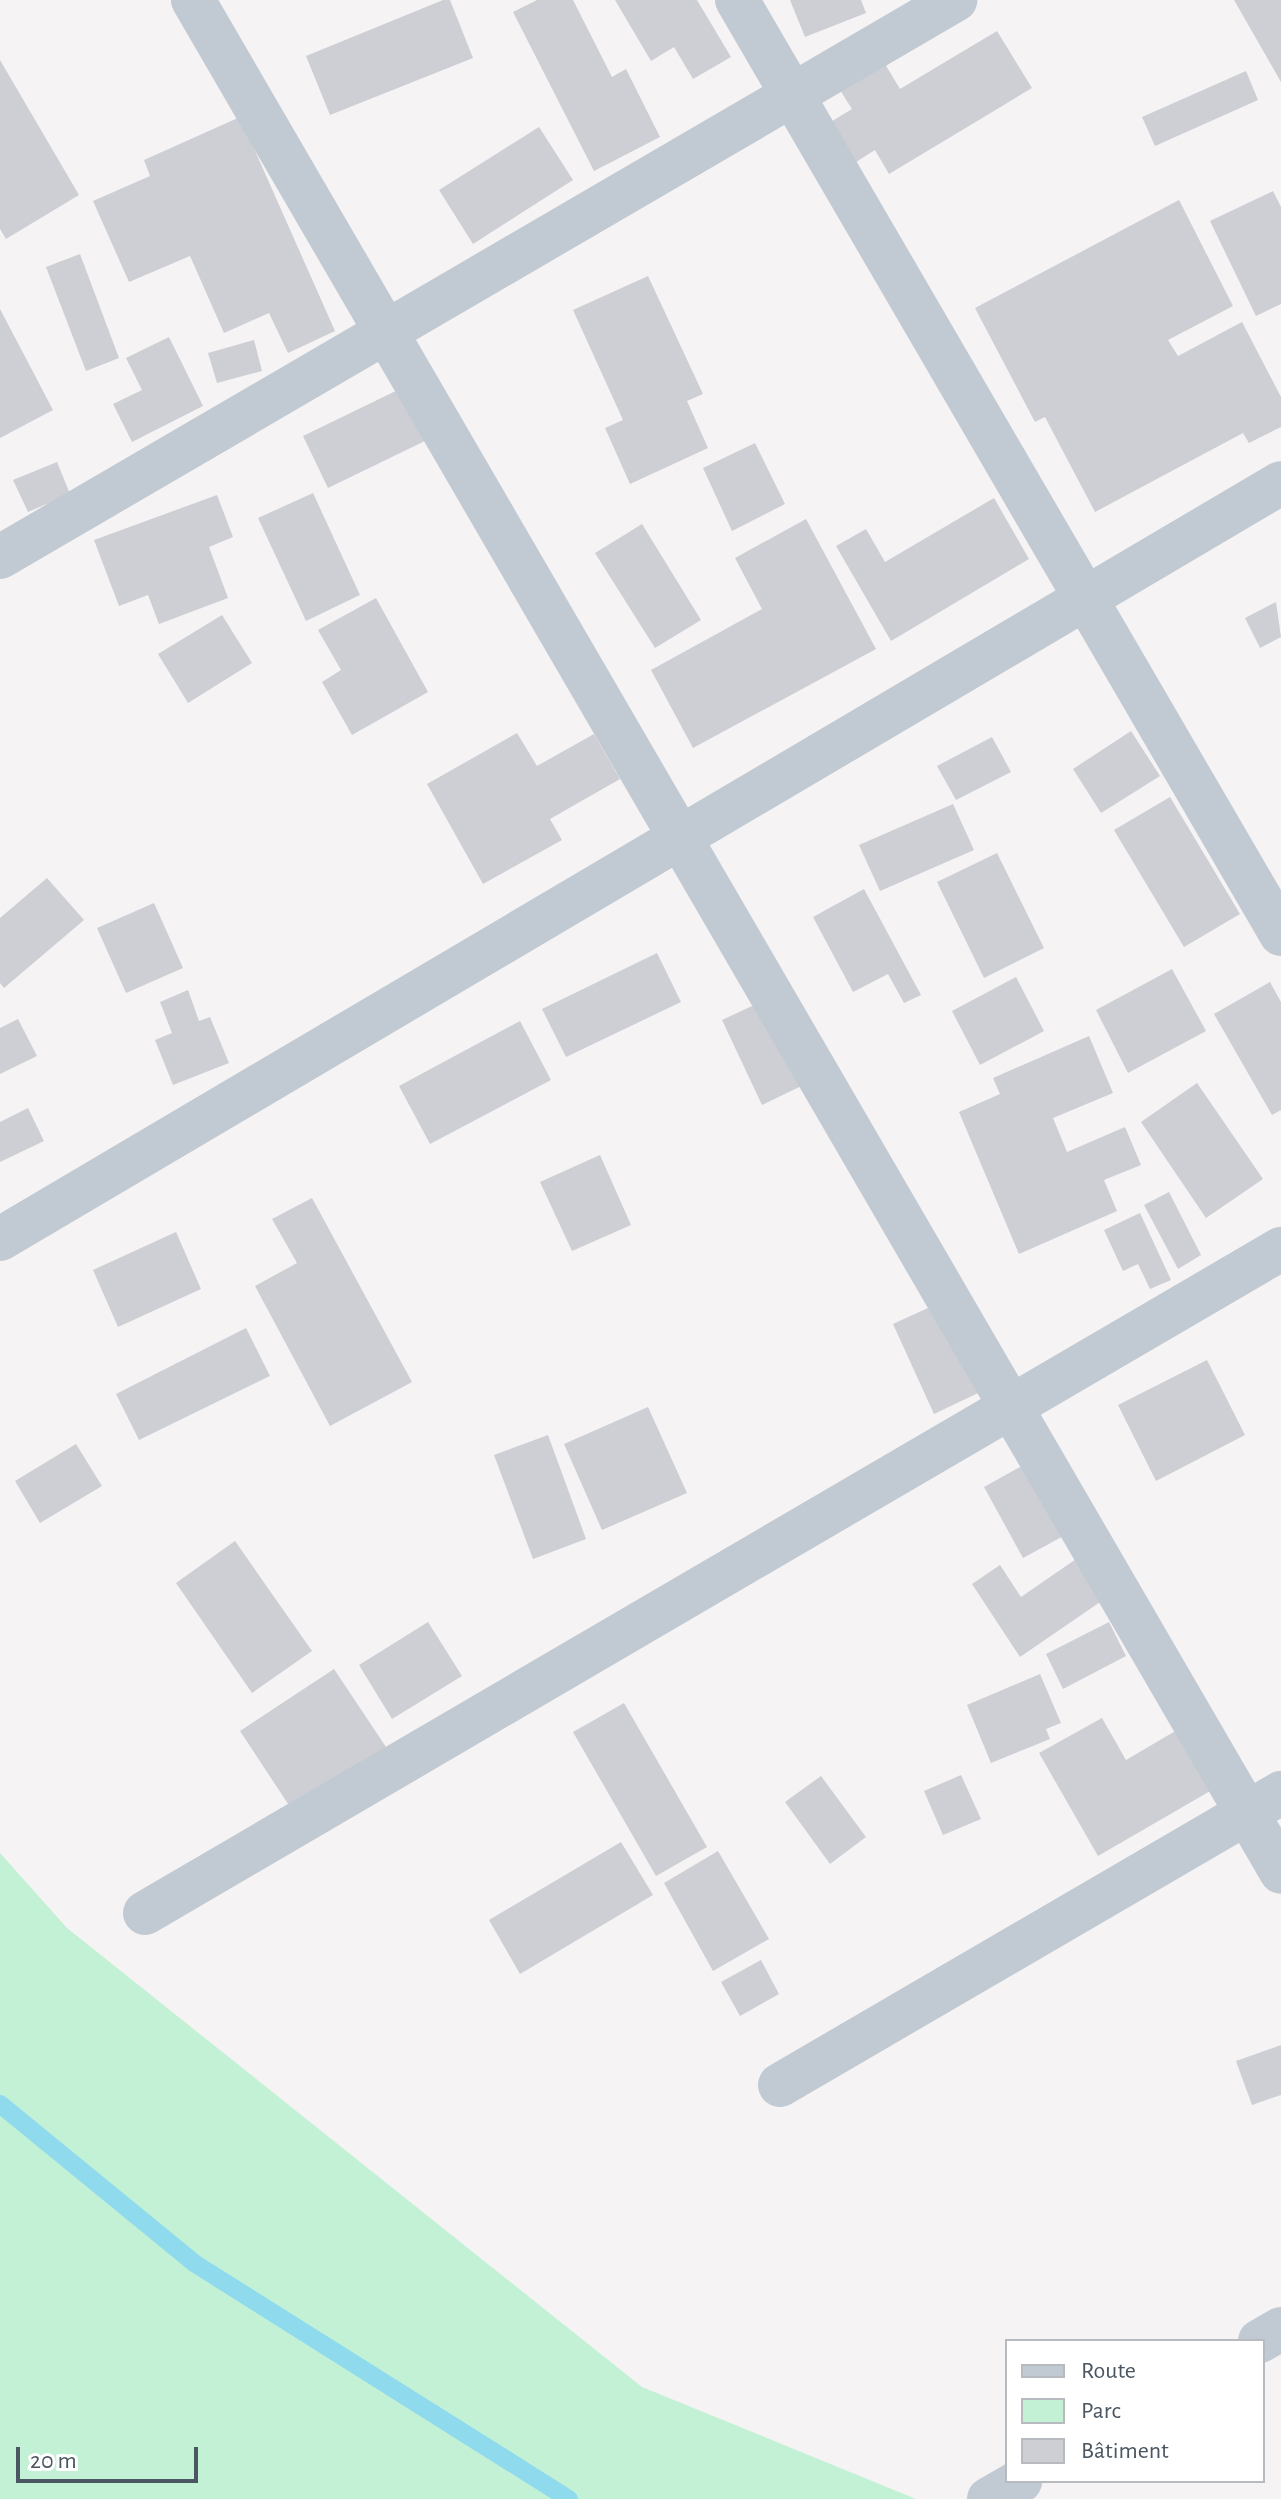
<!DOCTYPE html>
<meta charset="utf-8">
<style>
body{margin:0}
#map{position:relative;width:1281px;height:2499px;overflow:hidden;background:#f5f3f3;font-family:"Alegreya Sans",sans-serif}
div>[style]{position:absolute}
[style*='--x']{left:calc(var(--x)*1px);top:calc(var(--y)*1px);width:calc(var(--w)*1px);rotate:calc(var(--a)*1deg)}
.green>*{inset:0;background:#c3f1d5}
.stream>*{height:18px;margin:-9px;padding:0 9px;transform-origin:9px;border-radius:9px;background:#90daee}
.building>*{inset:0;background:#cdcfd5}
.minor>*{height:44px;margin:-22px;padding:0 22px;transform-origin:22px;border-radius:22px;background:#c1cad2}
span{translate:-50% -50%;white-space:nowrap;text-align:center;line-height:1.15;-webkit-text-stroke:6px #fff;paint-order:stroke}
.legend{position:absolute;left:1005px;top:2339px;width:260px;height:144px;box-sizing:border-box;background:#fff;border:2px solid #b7bbc0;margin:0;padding:10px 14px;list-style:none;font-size:24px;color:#4a5661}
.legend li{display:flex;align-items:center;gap:16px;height:40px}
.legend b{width:40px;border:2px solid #b7bbc0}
.scale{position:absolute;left:16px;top:2447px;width:182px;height:36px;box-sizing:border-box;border:4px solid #4a5661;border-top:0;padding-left:10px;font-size:24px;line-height:28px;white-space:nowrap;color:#4a5661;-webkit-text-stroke:6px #fff;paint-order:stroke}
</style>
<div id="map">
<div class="green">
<div style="clip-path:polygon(0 1853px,67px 1928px,642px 2387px,916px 2499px,0 2499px)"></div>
</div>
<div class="stream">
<div style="--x:0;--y:2104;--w:251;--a:39.3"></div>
<div style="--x:194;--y:2263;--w:443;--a:32.2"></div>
</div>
<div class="building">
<div style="clip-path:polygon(443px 0,450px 0,473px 58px,330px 115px,306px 56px)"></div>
<div style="clip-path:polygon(537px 0,573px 0,612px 77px,626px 69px,660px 137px,594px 171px,513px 12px)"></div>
<div style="clip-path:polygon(615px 0,697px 0,731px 57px,693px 79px,674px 47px,651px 61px)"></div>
<div style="clip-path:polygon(790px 0,861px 0,866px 13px,805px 37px)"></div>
<div style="clip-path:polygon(1234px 0,1281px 0,1281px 82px)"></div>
<div style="clip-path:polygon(997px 31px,1032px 88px,889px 174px,875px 150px,853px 164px,829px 123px,852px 109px,840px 90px,885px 64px,900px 89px)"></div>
<div style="clip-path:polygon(0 60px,79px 195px,6px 239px,0 229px)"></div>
<div style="clip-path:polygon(1246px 71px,1258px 100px,1155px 146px,1142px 117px)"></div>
<div style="clip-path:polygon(240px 117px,335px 331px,288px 353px,269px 313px,224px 333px,190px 256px,129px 282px,93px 201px,150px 176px,144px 160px)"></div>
<div style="clip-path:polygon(539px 127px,573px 180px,473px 244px,439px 190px)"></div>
<div style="clip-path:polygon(1273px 191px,1281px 207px,1281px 304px,1256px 316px,1210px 221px)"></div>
<div style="clip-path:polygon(1179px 200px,1233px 306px,1168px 340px,1178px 356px,1242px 322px,1281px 397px,1281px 427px,1249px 443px,1243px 433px,1095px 512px,1045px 417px,1035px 422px,975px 308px)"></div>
<div style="clip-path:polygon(80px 254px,119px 358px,86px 371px,46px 267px)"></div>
<div style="clip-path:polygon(648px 276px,703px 394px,687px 401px,708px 448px,630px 484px,605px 428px,623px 420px,573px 310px)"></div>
<div style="clip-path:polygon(0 309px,53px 410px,0 438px)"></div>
<div style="clip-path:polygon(169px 337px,203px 406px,132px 442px,113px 404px,142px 390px,126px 358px)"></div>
<div style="clip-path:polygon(254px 340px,262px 371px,217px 383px,208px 353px)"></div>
<div style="clip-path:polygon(404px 387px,429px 439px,328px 488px,303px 436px)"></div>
<div style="clip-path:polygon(755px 443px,785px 504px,732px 531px,703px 468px)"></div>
<div style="clip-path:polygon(57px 462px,70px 494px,28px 512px,13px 480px)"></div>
<div style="clip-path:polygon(313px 493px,360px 595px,306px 621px,258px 518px)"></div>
<div style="clip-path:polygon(217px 495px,233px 537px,209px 547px,228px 598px,159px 624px,148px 595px,119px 606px,94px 540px)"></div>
<div style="clip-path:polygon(994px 498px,1029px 559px,891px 641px,836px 546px,866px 529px,885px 562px)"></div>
<div style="clip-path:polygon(806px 519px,876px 649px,693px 748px,651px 670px,762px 609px,735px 558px)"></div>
<div style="clip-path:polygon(642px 524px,701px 620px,655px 648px,595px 553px)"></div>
<div style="clip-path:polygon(376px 598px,428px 692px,352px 735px,322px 682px,341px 670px,318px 630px)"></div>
<div style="clip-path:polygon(1276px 602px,1281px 637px,1260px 648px,1245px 618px)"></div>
<div style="clip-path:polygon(222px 615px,252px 663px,188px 703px,158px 654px)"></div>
<div style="clip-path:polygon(1131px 731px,1160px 776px,1101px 813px,1073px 769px)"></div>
<div style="clip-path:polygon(517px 733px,537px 766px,594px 734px,620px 779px,550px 819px,562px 840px,483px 884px,427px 784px)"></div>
<div style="clip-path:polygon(992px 737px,1011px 772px,956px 800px,937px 766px)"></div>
<div style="clip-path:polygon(1170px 797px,1240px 914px,1184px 947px,1114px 830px)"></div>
<div style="clip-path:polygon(953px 804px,974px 850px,880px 891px,859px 845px)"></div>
<div style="clip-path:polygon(997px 853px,1044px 948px,984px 978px,937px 882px)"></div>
<div style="clip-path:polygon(47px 878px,84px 920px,4px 988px,0 983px,0 918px)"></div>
<div style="clip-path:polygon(864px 889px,921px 995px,904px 1003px,888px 974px,853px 992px,813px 917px)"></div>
<div style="clip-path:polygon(154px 903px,183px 968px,126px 993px,97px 928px)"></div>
<div style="clip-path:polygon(657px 953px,681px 1002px,566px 1057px,542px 1009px)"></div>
<div style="clip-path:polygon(1172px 969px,1206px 1031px,1128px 1073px,1096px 1010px)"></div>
<div style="clip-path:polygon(1016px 977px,1044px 1031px,980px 1065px,952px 1011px)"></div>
<div style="clip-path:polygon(1270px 982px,1281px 1002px,1281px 1110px,1272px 1115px,1214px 1014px)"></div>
<div style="clip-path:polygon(188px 990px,199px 1021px,210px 1017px,229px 1063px,173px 1085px,155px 1040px,172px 1033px,160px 1002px)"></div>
<div style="clip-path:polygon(782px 992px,822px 1076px,762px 1105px,722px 1020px)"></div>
<div style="clip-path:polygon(18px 1019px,37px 1056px,0 1074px,0 1028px)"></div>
<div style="clip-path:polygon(520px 1021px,551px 1080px,430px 1144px,399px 1086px)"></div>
<div style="clip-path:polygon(1089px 1036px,1113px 1093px,1053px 1118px,1067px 1152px,1125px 1127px,1141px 1165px,1104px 1180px,1117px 1211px,1019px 1254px,959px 1112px,1000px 1094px,993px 1078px)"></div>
<div style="clip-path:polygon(1197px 1083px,1263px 1179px,1206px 1218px,1141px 1122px)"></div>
<div style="clip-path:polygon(28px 1108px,44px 1141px,0 1162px,0 1122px)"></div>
<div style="clip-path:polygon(600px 1155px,631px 1225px,572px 1251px,540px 1182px)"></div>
<div style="clip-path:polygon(1169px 1192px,1201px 1255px,1178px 1269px,1144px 1205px)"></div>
<div style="clip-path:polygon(312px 1198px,412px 1382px,330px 1426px,255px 1286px,297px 1263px,272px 1219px)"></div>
<div style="clip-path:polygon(1140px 1213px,1171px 1280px,1150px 1289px,1138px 1264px,1123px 1271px,1104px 1230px)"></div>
<div style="clip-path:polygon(176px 1232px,201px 1289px,118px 1327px,93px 1270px)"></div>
<div style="clip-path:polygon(954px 1296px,995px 1385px,934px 1414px,893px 1324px)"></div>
<div style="clip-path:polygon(246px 1328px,270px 1376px,139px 1440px,116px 1394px)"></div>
<div style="clip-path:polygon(1207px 1360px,1245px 1435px,1156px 1481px,1118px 1405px)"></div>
<div style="clip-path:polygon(648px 1407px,687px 1493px,602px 1530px,564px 1444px)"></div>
<div style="clip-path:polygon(548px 1435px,586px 1539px,533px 1559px,494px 1455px)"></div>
<div style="clip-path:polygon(76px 1444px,102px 1486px,40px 1523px,15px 1481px)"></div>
<div style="clip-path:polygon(1029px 1462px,1069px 1533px,1023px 1558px,984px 1487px)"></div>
<div style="clip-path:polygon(235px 1541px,312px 1651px,252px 1693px,176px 1583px)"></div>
<div style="clip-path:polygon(1079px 1557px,1106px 1598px,1020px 1657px,972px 1584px,1000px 1565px,1021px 1597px)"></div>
<div style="clip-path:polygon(428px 1622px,462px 1676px,392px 1719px,359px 1665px)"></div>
<div style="clip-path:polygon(1109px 1622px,1126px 1656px,1063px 1689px,1046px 1654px)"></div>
<div style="clip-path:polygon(334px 1669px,388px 1750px,294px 1813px,240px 1731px)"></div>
<div style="clip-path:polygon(1040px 1674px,1061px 1723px,1046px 1729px,1050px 1739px,991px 1763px,967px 1705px)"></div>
<div style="clip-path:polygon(624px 1703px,707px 1847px,656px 1876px,573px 1732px)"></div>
<div style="clip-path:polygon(1102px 1718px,1126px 1760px,1189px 1723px,1224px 1783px,1098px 1856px,1039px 1753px)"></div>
<div style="clip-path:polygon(961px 1775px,981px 1819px,943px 1835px,924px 1791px)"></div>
<div style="clip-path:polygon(821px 1776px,866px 1837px,830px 1864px,785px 1802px)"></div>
<div style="clip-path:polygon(621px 1842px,653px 1895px,520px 1974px,489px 1920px)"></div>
<div style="clip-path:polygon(718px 1851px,769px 1939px,713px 1971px,664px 1883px)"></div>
<div style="clip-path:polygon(761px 1960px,779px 1994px,740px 2016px,721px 1982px)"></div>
<div style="clip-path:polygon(1281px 2045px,1281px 2095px,1252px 2105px,1236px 2061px)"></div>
</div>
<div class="minor">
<div style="--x:193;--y:0;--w:2165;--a:59.83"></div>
<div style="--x:737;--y:0;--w:1081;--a:59.78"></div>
<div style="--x:0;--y:557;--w:1106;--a:-30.25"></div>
<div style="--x:0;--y:1239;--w:1487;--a:-30.55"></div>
<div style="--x:145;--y:1913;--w:1316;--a:-30.31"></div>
<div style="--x:780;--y:2085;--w:580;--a:-30.24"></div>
<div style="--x:1260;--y:2341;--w:24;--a:-30"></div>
<div style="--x:989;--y:2499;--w:36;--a:-30"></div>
</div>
<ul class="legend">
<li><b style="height:10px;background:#c1cad2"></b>Route</li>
<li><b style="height:22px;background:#c3f1d5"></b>Parc</li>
<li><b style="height:22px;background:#cdcfd5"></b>Bâtiment</li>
</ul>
<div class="scale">20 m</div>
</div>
